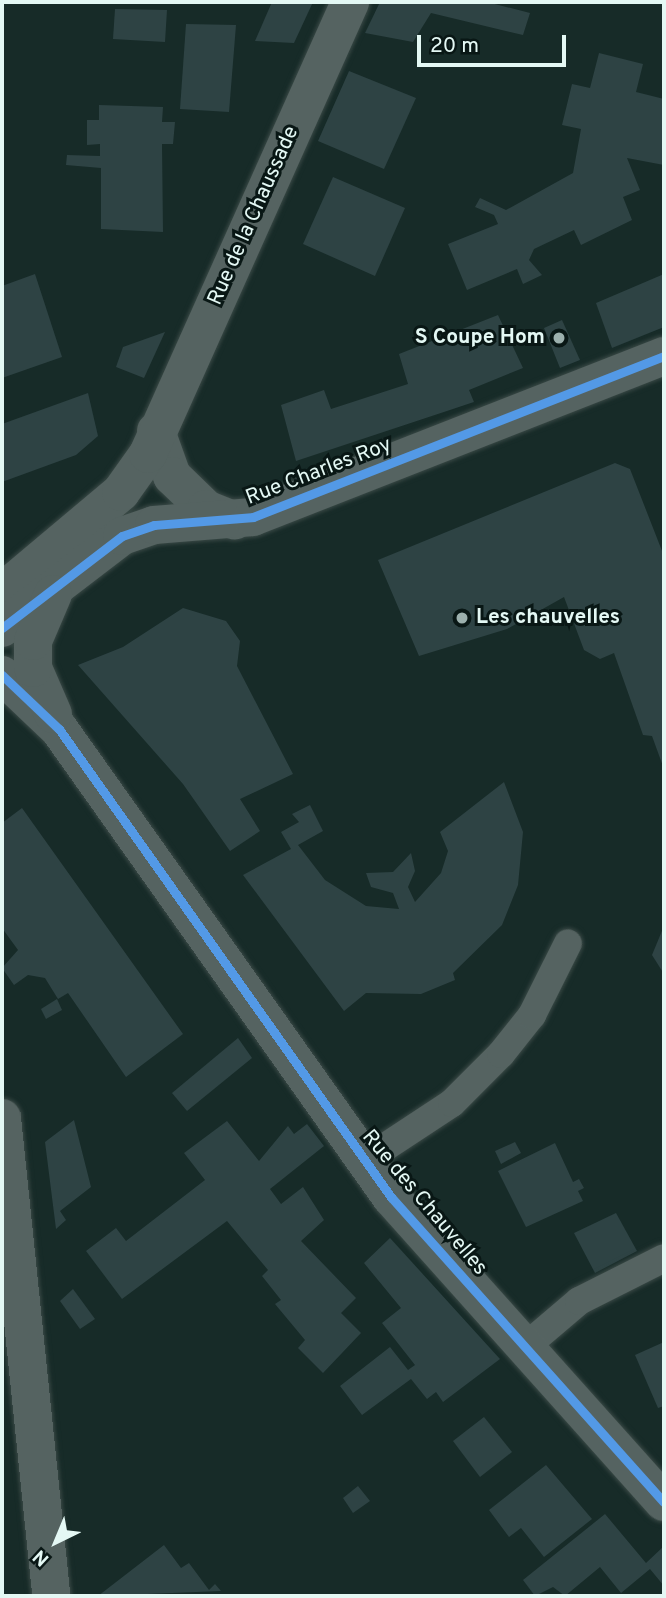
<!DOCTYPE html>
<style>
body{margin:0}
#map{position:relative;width:666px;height:1598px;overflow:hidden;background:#172b28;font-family:Overpass,sans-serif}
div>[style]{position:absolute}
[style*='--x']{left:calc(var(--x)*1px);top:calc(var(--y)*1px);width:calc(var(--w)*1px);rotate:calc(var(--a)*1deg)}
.building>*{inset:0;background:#2e4344}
.roads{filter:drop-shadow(0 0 2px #3a4946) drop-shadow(0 0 2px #3a4946)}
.service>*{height:28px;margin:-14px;padding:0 14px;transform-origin:14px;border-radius:14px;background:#556361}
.minor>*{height:38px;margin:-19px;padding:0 19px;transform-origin:19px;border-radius:19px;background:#556361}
.cycleway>*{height:9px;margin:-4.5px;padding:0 4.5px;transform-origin:4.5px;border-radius:4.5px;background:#5399e6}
.dots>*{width:19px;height:19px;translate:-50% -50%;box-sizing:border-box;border:4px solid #091715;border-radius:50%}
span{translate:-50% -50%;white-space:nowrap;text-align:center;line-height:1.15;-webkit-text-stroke:6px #091715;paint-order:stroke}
.street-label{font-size:21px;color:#e4f8f4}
.poi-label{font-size:21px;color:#e4f8f4;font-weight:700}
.right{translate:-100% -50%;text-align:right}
.left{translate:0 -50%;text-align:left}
.frame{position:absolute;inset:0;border:4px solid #e4f8f4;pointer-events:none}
.north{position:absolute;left:21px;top:1507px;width:70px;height:70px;-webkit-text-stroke:5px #091715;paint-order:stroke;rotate:223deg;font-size:19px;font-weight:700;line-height:28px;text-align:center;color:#e4f8f4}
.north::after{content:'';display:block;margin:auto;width:24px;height:32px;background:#e4f8f4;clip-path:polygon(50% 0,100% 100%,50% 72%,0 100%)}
.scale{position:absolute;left:417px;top:35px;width:149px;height:32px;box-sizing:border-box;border:4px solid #e4f8f4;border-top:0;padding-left:9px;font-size:21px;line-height:24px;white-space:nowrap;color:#e4f8f4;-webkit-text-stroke:5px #091715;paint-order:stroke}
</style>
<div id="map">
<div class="building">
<div style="clip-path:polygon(272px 2px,313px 2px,294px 43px,255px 41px)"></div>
<div style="clip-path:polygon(380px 2px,487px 2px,530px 13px,523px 35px,431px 13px,413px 42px,365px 33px)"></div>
<div style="clip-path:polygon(115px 9px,167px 10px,165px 42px,113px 39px)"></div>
<div style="clip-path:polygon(186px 24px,236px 25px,229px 112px,180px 109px)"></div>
<div style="clip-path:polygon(599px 53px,643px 64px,636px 92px,664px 99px,664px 165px,627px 158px,640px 190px,623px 197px,632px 220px,581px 245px,574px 230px,534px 249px,529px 260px,542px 275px,523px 284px,517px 269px,467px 290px,448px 244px,498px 224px,494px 215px,475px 207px,480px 198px,506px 210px,573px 173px,581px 129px,562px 125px,572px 84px,590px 88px)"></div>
<div style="clip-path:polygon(349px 71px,416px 98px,384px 169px,318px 141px)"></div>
<div style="clip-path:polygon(99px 105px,163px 107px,162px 122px,175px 122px,173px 144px,162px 144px,163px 232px,101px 229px,101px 168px,66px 165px,67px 155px,100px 156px,100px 144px,87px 145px,87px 120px,99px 120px)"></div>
<div style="clip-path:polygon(333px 177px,405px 208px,375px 276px,303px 244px)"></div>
<div style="clip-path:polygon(35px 274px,62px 357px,2px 378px,2px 286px)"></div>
<div style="clip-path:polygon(664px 274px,664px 327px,612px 348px,596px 303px)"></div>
<div style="clip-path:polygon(498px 315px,523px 368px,469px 390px,474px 402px,296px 461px,281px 405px,324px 390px,331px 409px,408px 384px,399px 354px)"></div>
<div style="clip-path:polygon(562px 320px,580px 360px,560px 368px,544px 328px)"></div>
<div style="clip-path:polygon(165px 332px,144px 378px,116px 367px,123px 347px)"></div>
<div style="clip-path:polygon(88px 393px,98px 436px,76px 455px,2px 482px,2px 424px)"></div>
<div style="clip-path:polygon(615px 463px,630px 469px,664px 556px,664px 769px,652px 736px,643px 735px,614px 653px,600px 659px,584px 650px,564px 597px,507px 629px,419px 656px,378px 560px)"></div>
<div style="clip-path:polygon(183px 608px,226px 621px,240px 641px,237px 666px,293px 774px,240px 799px,260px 831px,230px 851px,183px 784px,78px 665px,123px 647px)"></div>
<div style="clip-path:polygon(504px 782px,523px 832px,518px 885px,502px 925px,453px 973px,455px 980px,421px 994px,366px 993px,344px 1011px,243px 875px,291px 849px,281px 832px,299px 822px,292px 814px,310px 805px,323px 831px,298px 845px,325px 880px,366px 906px,399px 909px,393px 893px,371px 887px,366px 873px,393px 872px,411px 853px,415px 871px,408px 887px,415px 902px,441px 873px,448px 851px,440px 832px)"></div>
<div style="clip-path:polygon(22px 808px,183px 1034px,126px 1077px,68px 993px,58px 999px,45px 978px,28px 975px,14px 985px,2px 968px,18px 950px,2px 928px,2px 823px)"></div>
<div style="clip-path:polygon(664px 926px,664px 974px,652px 955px)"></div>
<div style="clip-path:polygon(57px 999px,62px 1010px,46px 1019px,41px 1009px)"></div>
<div style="clip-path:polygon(238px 1038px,252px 1058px,187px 1111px,172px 1093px)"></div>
<div style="clip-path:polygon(74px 1120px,91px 1187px,60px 1211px,66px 1220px,56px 1229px,45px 1142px)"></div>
<div style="clip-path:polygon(227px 1121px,259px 1161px,288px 1126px,294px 1134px,307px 1124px,324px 1146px,270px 1189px,281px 1204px,303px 1187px,324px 1220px,301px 1241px,356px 1298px,341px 1313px,361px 1333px,323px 1373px,298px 1348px,305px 1340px,275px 1304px,281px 1300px,262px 1276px,268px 1270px,227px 1221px,122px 1299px,86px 1251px,116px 1228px,126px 1241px,205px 1180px,184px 1153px)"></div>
<div style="clip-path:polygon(515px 1142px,521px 1153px,501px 1164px,495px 1151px)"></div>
<div style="clip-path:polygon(555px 1143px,573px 1182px,579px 1179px,584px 1188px,578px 1191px,583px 1201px,526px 1227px,498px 1171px)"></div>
<div style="clip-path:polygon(616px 1213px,637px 1251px,595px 1273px,574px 1233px)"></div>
<div style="clip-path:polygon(390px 1238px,500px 1359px,443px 1402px,436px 1392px,427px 1399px,411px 1379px,362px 1415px,340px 1386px,390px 1347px,408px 1370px,415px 1365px,382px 1323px,401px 1308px,364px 1263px)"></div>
<div style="clip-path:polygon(73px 1289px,95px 1319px,80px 1329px,60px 1301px)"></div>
<div style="clip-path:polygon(664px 1342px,664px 1406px,658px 1408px,635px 1355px)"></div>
<div style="clip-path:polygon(484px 1417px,512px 1452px,480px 1477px,453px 1441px)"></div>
<div style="clip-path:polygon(546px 1465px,592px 1519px,544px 1557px,521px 1528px,509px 1537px,489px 1510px)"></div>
<div style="clip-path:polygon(358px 1486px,370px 1501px,353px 1513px,343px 1498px)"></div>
<div style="clip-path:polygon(605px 1514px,646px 1563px,664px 1546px,664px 1586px,650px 1569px,621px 1593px,600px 1567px,565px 1596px,553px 1587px,535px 1596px,523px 1580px)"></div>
<div style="clip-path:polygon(164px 1545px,181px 1568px,189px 1563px,209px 1590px,215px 1584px,221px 1591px,98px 1596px)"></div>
</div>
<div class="roads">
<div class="service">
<div style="--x:364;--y:1161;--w:105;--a:-33.4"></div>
<div style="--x:452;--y:1103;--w:69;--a:-45"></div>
<div style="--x:501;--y:1054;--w:50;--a:-51.5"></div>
<div style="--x:532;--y:1015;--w:80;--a:-63.4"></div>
<div style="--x:525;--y:1347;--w:71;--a:-40.4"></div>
<div style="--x:579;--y:1301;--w:95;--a:-26.8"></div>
</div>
<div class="minor">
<div style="--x:156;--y:431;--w:48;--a:70.4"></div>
<div style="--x:172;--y:476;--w:47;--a:44.1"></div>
<div style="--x:206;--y:509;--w:31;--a:22"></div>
<div style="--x:2;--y:592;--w:155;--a:-40"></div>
<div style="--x:121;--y:492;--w:47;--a:-54.6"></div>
<div style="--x:148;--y:454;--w:495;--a:-65.9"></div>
<div style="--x:2;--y:628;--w:151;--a:-37.5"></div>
<div style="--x:122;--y:536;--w:34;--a:-19"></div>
<div style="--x:154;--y:525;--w:99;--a:-4.6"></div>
<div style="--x:253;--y:517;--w:441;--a:-21.4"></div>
<div style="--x:2;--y:675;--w:79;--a:43.5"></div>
<div style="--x:59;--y:729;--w:574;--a:54.65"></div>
<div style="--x:391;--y:1197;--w:409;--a:48.2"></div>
<div style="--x:53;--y:714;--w:50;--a:-113.5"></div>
<div style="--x:33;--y:668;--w:27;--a:-90"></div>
<div style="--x:33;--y:641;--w:51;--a:-66.9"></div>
<div style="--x:2;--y:1118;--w:481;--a:84.1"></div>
</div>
</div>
<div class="cycleway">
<div style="--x:2;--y:628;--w:151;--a:-37.5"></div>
<div style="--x:122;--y:536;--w:34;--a:-19"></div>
<div style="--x:154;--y:525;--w:99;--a:-4.6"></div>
<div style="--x:253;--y:517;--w:441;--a:-21.4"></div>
<div style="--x:2;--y:675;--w:79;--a:43.5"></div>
<div style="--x:59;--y:729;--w:574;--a:54.65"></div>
<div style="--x:391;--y:1197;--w:409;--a:48.2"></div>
</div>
<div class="dots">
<div style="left:559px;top:338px;background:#9cb0ad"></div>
<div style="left:462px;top:618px;background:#9cb0ad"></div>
</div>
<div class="street-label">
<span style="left:254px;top:216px;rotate:-66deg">Rue de la Chaussade</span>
<span style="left:319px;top:472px;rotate:-21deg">Rue Charles Roy</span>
<span style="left:424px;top:1203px;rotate:50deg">Rue des Chauvelles</span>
</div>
<div class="poi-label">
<span class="right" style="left:545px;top:338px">S Coupe Hom</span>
<span class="left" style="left:476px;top:618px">Les chauvelles</span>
</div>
<div class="frame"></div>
<div class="north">N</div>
<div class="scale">20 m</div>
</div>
